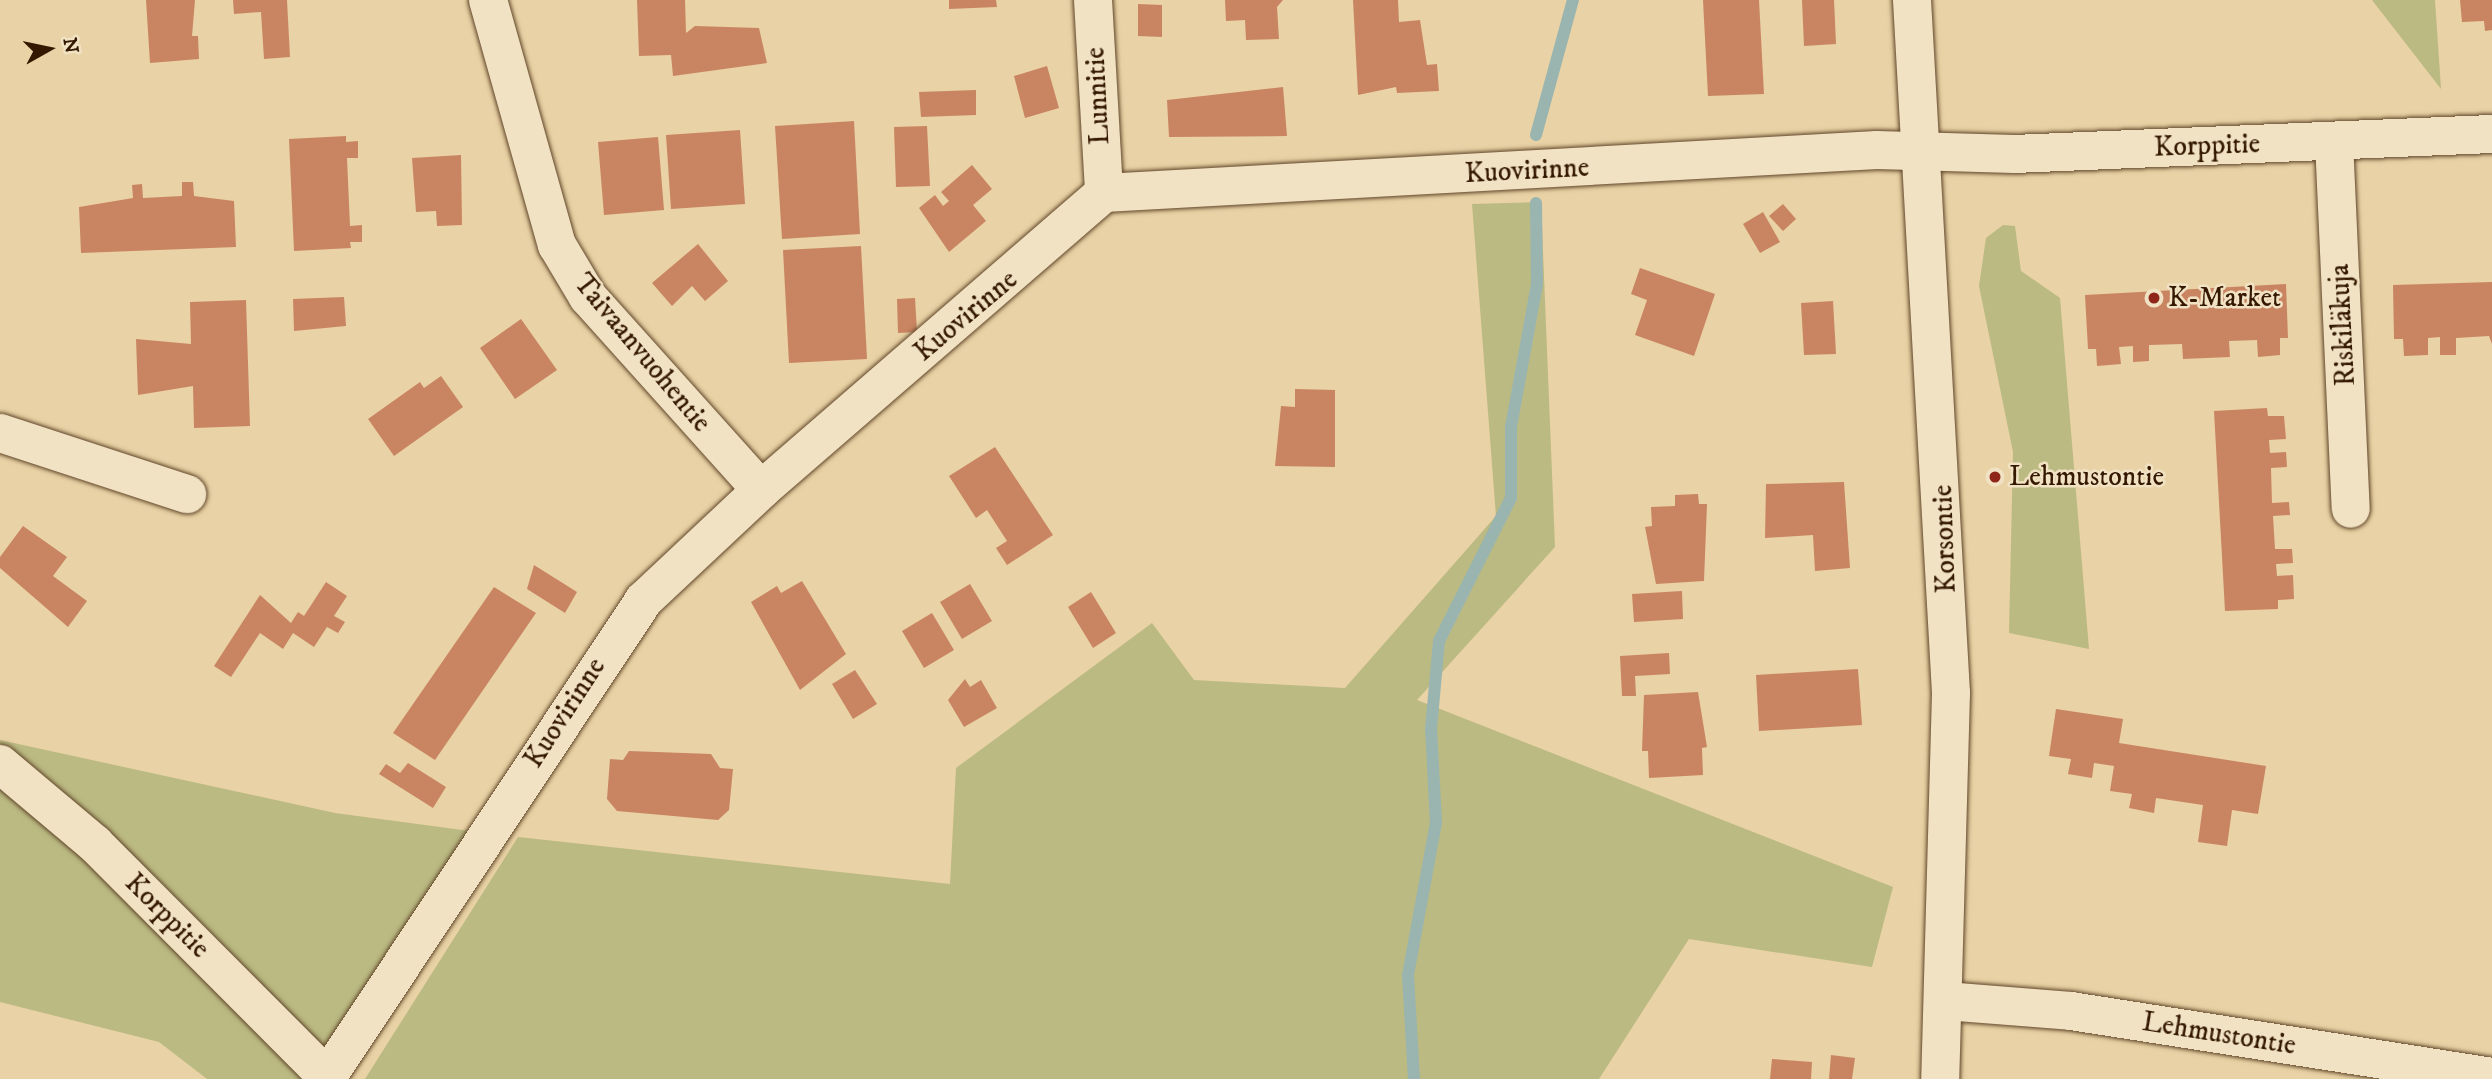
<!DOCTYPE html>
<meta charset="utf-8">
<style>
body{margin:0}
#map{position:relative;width:2492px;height:1079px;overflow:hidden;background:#e9d2a5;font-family:"IM FELL DW Pica",serif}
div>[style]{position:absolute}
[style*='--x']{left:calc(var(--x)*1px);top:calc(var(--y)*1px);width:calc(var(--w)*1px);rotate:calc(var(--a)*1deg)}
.green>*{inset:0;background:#bbba83}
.stream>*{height:12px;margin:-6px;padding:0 6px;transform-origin:6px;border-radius:6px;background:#9ab5b0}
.building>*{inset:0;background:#c98562}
.roads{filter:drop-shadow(0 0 2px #614629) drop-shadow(0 0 2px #614629)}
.minor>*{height:38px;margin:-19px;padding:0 19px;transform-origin:19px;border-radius:19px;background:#f1e2c4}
.secondary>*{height:38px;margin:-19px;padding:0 19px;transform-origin:19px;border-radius:19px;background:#f1e2c4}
.dots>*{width:19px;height:19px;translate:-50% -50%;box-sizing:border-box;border:4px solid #f1e2c4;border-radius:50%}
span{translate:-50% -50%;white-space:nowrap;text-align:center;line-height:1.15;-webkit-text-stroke:5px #f1e2c4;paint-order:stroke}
.street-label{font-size:28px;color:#341800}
.poi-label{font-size:28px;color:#341800}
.left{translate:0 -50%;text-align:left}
.north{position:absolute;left:14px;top:14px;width:70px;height:70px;-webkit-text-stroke:5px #f1e2c4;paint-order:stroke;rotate:81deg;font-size:19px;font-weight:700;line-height:28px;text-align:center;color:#341800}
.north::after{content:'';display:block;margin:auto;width:24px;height:32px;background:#341800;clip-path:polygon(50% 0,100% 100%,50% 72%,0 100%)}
</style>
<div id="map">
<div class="green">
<div style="clip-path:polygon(2372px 0,2435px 0,2441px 89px)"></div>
<div style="clip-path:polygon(1541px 202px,1555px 547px,1417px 700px,1893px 887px,1872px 967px,1689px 939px,1599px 1079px,365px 1079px,518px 837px,950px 884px,956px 768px,1152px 623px,1194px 680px,1345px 688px,1496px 516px,1472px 204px)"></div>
<div style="clip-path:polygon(2003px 225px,2015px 226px,2021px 271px,2060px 298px,2089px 649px,2009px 633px,2013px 452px,1979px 286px,1986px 238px)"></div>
<div style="clip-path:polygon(0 740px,335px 813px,470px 831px,307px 1079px,207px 1079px,159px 1042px,0 1002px)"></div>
</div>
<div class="stream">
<div style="--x:1536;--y:135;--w:140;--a:-74.7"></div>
<div style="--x:1414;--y:1079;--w:104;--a:-93.3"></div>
<div style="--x:1408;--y:975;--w:155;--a:-79.6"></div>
<div style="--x:1436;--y:823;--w:94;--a:-93"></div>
<div style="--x:1431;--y:729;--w:88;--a:-84.8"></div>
<div style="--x:1439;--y:641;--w:160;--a:-63.3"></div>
<div style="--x:1511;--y:498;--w:71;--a:-90"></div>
<div style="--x:1511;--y:427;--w:145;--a:-79.7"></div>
<div style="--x:1537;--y:284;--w:81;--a:-90.7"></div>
</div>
<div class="building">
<div style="clip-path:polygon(146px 0,195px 0,192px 36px,198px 36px,199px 59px,150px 63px)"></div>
<div style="clip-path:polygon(233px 0,287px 0,290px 57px,264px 59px,261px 12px,234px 14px)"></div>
<div style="clip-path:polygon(637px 0,685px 0,686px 33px,695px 26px,759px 28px,767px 63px,673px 76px,671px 55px,639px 56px)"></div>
<div style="clip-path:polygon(949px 0,996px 0,997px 7px,949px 9px)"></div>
<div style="clip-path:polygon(1225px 0,1283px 0,1277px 7px,1279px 39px,1246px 40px,1245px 20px,1226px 21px)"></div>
<div style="clip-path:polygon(1353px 0,1398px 0,1399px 22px,1420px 20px,1427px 65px,1437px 64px,1439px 91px,1397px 93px,1396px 87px,1358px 95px)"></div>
<div style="clip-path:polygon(1703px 0,1759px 0,1764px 94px,1708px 96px)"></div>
<div style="clip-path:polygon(1802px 0,1834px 0,1836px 44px,1804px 46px)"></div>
<div style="clip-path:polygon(2460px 0,2492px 0,2492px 30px,2485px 31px,2484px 21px,2462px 22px)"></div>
<div style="clip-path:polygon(1138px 4px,1162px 5px,1162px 37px,1138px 36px)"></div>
<div style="clip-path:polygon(1047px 66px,1059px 108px,1025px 118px,1014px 76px)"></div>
<div style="clip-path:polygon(1283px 87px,1287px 136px,1169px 137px,1167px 100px)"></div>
<div style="clip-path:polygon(976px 90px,976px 115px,921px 117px,919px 92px)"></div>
<div style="clip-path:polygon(854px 121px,860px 234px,782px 239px,775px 126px)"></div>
<div style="clip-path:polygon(927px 126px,930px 186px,896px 187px,894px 127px)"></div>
<div style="clip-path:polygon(740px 130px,745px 204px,671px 209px,666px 135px)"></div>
<div style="clip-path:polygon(346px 136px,346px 142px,358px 141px,358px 158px,347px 158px,350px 226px,362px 225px,362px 242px,350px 242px,351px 248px,294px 251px,289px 139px)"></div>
<div style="clip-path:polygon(658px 137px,664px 210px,604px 215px,598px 142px)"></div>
<div style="clip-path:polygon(461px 155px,462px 225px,437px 226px,436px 211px,416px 212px,412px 158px)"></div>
<div style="clip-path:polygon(972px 165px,992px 189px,973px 205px,986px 221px,949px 252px,919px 208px,935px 195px,943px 206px,949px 201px,941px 192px)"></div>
<div style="clip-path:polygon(182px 182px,193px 182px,194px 196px,234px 201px,236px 247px,81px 253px,79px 207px,133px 198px,132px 185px,142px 184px,143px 198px,182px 196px)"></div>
<div style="clip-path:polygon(1783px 204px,1796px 219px,1783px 231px,1769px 216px)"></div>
<div style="clip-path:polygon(1763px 212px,1780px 242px,1760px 253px,1743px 224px)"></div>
<div style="clip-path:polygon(698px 244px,728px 281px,705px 301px,692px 286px,672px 306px,652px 283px)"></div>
<div style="clip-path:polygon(861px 246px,867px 359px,789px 363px,783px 250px)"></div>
<div style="clip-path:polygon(1640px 268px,1715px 294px,1694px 356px,1635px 335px,1647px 300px,1631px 294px)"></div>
<div style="clip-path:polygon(2492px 282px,2492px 344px,2489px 336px,2456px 338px,2456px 355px,2440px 355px,2440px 337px,2428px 338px,2428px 355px,2404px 356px,2403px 339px,2394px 339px,2393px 285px)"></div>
<div style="clip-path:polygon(2286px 284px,2288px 338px,2280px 338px,2280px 355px,2258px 357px,2257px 340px,2229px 341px,2230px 357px,2183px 359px,2182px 344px,2149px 345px,2149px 361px,2133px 362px,2133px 346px,2119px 347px,2121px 364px,2097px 366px,2096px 349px,2088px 349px,2085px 295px)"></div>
<div style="clip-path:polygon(344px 297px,346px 326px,294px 331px,293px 299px)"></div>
<div style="clip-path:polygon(915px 298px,917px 332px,898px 333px,897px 299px)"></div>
<div style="clip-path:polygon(246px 300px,250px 426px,194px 428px,193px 386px,138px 395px,136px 339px,191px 344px,190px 302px)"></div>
<div style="clip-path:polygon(1833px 301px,1836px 354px,1804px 355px,1801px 303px)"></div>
<div style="clip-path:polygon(521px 319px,557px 370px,515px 399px,480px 348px)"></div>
<div style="clip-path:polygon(441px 376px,463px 407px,394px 456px,368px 419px,420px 382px,424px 388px)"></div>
<div style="clip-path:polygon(1295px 389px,1335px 390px,1335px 467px,1275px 466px,1281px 406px,1295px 407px)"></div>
<div style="clip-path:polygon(2267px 408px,2268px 416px,2284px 416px,2286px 439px,2269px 440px,2270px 453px,2286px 452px,2287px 467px,2271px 468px,2272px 503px,2289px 502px,2290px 515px,2273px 516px,2275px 549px,2292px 549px,2293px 563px,2276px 564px,2277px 576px,2293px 575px,2294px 599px,2278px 600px,2278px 609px,2225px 611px,2214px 411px)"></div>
<div style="clip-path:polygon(995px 447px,1053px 535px,1007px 565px,996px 548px,1007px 541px,987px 510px,976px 518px,949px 476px)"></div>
<div style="clip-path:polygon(1844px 482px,1850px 568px,1815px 571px,1813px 535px,1765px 538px,1766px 484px)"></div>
<div style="clip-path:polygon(1698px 494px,1699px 504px,1707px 504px,1704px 581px,1656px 584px,1645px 527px,1652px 526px,1651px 507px,1675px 506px,1675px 495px)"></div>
<div style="clip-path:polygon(23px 526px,67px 557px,53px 576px,87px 601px,68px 627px,0 568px,0 557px)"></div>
<div style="clip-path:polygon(534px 565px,577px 592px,565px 613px,527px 589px)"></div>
<div style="clip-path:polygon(802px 581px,846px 654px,800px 690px,751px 602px,777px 586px,781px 593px)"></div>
<div style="clip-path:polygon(326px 582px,347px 596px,334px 616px,345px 622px,338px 633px,327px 627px,314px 647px,293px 633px,283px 649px,260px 633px,231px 677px,214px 666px,260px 595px,291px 623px,298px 612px,304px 616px)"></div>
<div style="clip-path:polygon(970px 584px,992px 621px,962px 639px,940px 602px)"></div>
<div style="clip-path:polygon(494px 587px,536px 613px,435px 760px,393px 733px)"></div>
<div style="clip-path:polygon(1682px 591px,1683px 619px,1634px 622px,1632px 594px)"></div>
<div style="clip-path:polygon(1091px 592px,1116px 633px,1093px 648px,1068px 607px)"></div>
<div style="clip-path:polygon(932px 613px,954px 650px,924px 668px,902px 631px)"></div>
<div style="clip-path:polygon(1669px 653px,1670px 674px,1635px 676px,1636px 696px,1622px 696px,1620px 656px)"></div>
<div style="clip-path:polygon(1858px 669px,1862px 725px,1759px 731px,1756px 675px)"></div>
<div style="clip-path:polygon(855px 670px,877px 704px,853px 719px,832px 684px)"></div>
<div style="clip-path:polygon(965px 679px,970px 687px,981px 680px,997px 708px,964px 727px,948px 700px)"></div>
<div style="clip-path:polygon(1698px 692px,1707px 747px,1702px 748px,1703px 775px,1649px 778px,1648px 751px,1642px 751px,1644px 695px)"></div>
<div style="clip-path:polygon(2056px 709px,2123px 719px,2119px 743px,2266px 766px,2258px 814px,2232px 810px,2227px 846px,2198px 842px,2203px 805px,2156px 798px,2154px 813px,2129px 808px,2132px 794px,2110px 791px,2114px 766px,2094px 763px,2092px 778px,2068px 774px,2071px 759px,2049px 756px)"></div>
<div style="clip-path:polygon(629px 751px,711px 754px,720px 768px,733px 769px,729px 810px,718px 820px,617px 811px,607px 799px,610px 759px,623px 760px)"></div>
<div style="clip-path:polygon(408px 763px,446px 787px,433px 808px,379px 774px,386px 764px,400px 773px)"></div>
<div style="clip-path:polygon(1831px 1055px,1855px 1058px,1852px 1079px,1829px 1079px)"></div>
<div style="clip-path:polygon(1772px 1059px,1812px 1062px,1811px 1079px,1770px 1079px)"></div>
</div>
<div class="roads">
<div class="minor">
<div style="--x:488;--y:0;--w:255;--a:74.3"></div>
<div style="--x:557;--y:245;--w:61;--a:59.2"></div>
<div style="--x:588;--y:297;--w:259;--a:48.1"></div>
<div style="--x:1093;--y:0;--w:193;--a:86.7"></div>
<div style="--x:2334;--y:141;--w:368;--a:87.4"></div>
<div style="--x:0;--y:433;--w:197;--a:18.1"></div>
<div style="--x:0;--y:764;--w:124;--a:40.1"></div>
<div style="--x:95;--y:844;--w:329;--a:45.1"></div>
<div style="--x:326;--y:1079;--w:575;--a:-56.42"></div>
<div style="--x:644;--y:600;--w:161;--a:-43.2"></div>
<div style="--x:761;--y:490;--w:454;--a:-40.9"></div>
<div style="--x:1104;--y:193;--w:774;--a:-3.18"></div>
<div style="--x:1877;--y:150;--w:137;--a:1.7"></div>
<div style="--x:2014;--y:154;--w:478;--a:-2.4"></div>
</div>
<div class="secondary">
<div style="--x:1912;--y:0;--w:694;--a:86.78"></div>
<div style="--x:1951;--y:693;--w:386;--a:91.6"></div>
<div style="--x:1945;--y:1001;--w:126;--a:4.5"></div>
<div style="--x:2071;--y:1011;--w:426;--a:8.9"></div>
</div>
</div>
<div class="dots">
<div style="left:2154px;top:298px;background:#8f2418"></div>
<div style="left:1995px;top:477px;background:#8f2418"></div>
</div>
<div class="street-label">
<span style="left:1098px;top:96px;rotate:-93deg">Lunnitie</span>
<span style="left:2207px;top:146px;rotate:-2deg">Korppitie</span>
<span style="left:1527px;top:171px;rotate:-3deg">Kuovirinne</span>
<span style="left:966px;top:316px;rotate:-40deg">Kuovirinne</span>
<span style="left:2343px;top:325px;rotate:-93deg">Riskiläkuja</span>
<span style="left:642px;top:353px;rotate:50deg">Taivaanvuohentie</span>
<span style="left:1945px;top:539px;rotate:-92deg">Korsontie</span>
<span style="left:565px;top:713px;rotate:-57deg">Kuovirinne</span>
<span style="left:167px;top:916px;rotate:45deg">Korppitie</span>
<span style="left:2219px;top:1034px;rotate:9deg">Lehmustontie</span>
</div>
<div class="poi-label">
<span class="left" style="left:2168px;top:298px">K-Market</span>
<span class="left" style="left:2009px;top:477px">Lehmustontie</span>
</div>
<div class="north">N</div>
</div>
